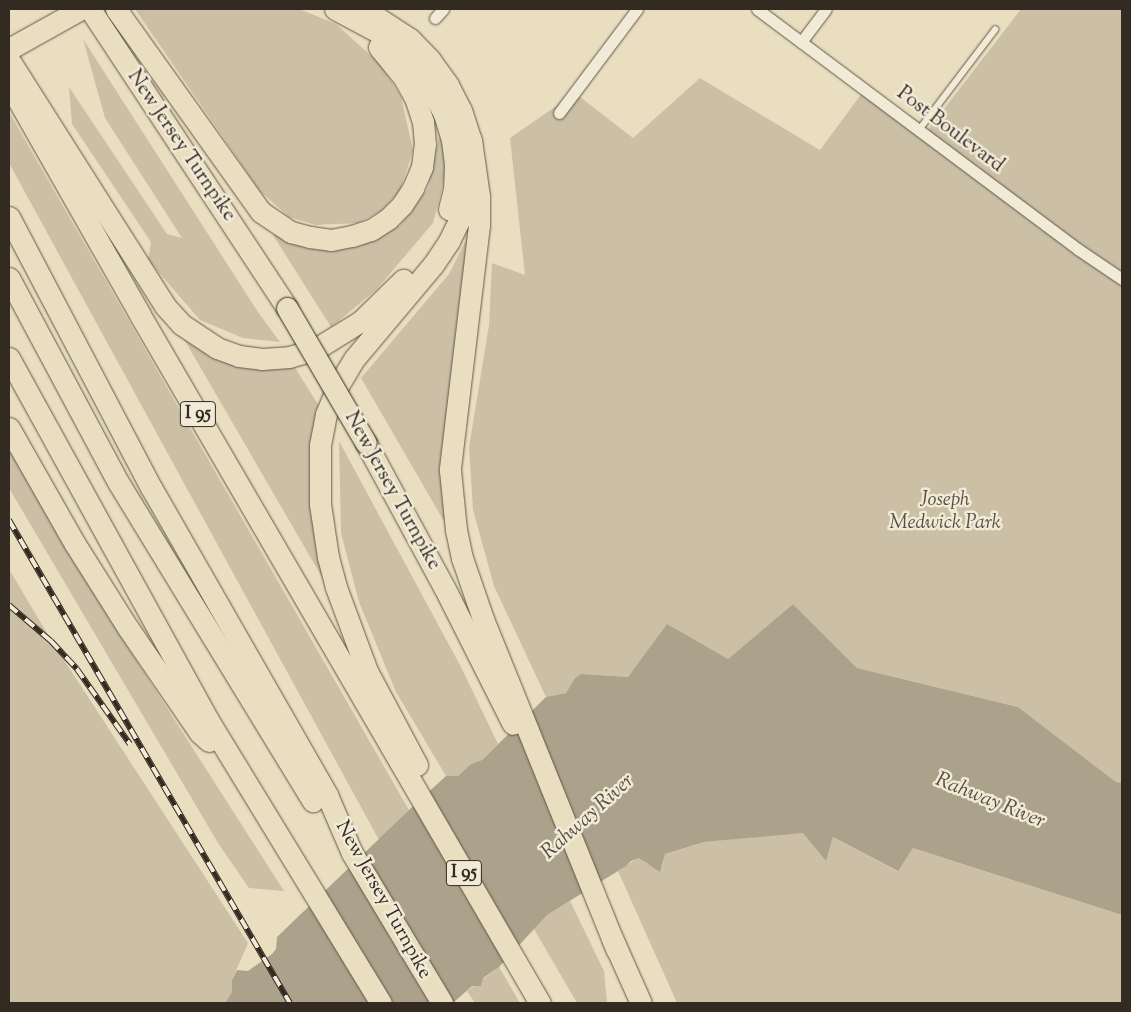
<!DOCTYPE html>
<style>
body{margin:0}
#map{position:relative;width:1131px;height:1012px;overflow:hidden;background:#eadec1;font-family:"Sorts Mill Goudy",serif}
div>[style]{position:absolute}
[style*='--x']{left:calc(var(--x)*1px);top:calc(var(--y)*1px);width:calc(var(--w)*1px);rotate:calc(var(--a)*1deg)}
.green>*{inset:0;background:#cbbfa6}
.water>*{inset:0;background:#aca18b}
.roads{filter:drop-shadow(0 0 1px #615749) drop-shadow(0 0 1px #615749)}
.service>*{height:5.5px;margin:-2.75px;padding:0 2.75px;transform-origin:2.75px;border-radius:2.75px;background:#f1ead7}
.minor>*{height:11px;margin:-5.5px;padding:0 5.5px;transform-origin:5.5px;border-radius:5.5px;background:#f1ead7}
.motorway>*{height:21px;margin:-10.5px;padding:0 10.5px;transform-origin:10.5px;border-radius:10.5px;background:#eadec1}
.rail>*{height:5.5px;margin-top:-2.75px;transform-origin:0;background:repeating-linear-gradient(90deg,#f1ead7 0 11px,#332a21 0 22px);box-sizing:border-box;border-block:1px solid #332a21}
.bridges{filter:drop-shadow(0 0 1px #332a21) drop-shadow(0 0 1px #332a21)}
.motorway-bridge>*{height:21px;margin:-10.5px;padding:0 10.5px;transform-origin:10.5px;border-radius:10.5px;background:#eadec1}
span{translate:-50% -50%;white-space:nowrap;text-align:center;line-height:1.15;-webkit-text-stroke:5px #f1ead7;paint-order:stroke}
.shield-label span{padding:1px 4px;background:#f1ead7;border:1px solid;border-radius:4px;-webkit-text-stroke-width:0}
.shield-label{font-size:19px;color:#332a21;font-weight:700}
.street-label{font-size:20px;color:#332a21}
.park-label{font-size:20px;color:#594f42;font-style:italic}
.water-label{font-size:21px;color:#574e41;font-style:italic}
.frame{position:absolute;inset:0;border:10px solid #332a21;pointer-events:none}
</style>
<div id="map">
<div class="green">
<div style="clip-path:polygon(135px 9px,299px 9px,336px 24px,381px 65px,401px 97px,413px 150px,400px 191px,381px 211px,358px 223px,316px 225px,289px 217px,260px 191px)"></div>
<div style="clip-path:polygon(1021px 9px,1122px 9px,1122px 783px,1116px 782px,1018px 707px,857px 668px,793px 604px,728px 659px,667px 625px,628px 677px,581px 674px,575px 678px,566px 693px,546px 697px,494px 586px,473px 510px,469px 447px,489px 325px,492px 263px,525px 275px,510px 138px,575px 93px,633px 138px,700px 78px,820px 150px,868px 85px,927px 131px)"></div>
<div style="clip-path:polygon(83px 39px,258px 312px,280px 342px,243px 338px,200px 320px,148px 260px,151px 242px,72px 124px,69px 87px,167px 234px,182px 238px,105px 118px)"></div>
<div style="clip-path:polygon(9px 112px,409px 810px,379px 840px,9px 163px)"></div>
<div style="clip-path:polygon(440px 132px,448px 165px,433px 223px,376px 290px,331px 327px,273px 235px,318px 241px,366px 243px,400px 225px,428px 188px)"></div>
<div style="clip-path:polygon(471px 230px,445px 523px,361px 378px,449px 274px)"></div>
<div style="clip-path:polygon(177px 327px,221px 360px,265px 370px,292px 363px,321px 409px,323px 579px)"></div>
<div style="clip-path:polygon(339px 441px,461px 667px,498px 744px,482px 760px,471px 764px,458px 776px,446px 776px,396px 692px,359px 602px,341px 533px)"></div>
<div style="clip-path:polygon(9px 447px,112px 622px,284px 891px,249px 888px,218px 843px,9px 488px)"></div>
<div style="clip-path:polygon(9px 569px,51px 640px,248px 943px,232px 980px,232px 992px,225px 1003px,9px 1003px)"></div>
<div style="clip-path:polygon(803px 832px,826px 860px,833px 837px,897px 871px,913px 848px,1122px 915px,1122px 1003px,677px 1003px,618px 871px,639px 857px,647px 864px,662px 867px,665px 854px,704px 842px)"></div>
<div style="clip-path:polygon(570px 901px,604px 971px,607px 1003px,577px 1003px,534px 929px,547px 915px)"></div>
<div style="clip-path:polygon(499px 967px,520px 1003px,475px 1003px,467px 991px)"></div>
</div>
<div class="water">
<div style="clip-path:polygon(793px 604px,857px 668px,1018px 707px,1116px 782px,1122px 783px,1122px 915px,913px 848px,898px 871px,833px 837px,826px 861px,803px 833px,704px 842px,665px 854px,660px 872px,639px 858px,631px 861px,626px 866px,547px 915px,499px 967px,483px 978px,481px 986px,472px 986px,453px 1003px,225px 1003px,232px 992px,232px 980px,237px 970px,248px 971px,272px 954px,276px 949px,277px 937px,409px 810px,446px 776px,458px 776px,471px 764px,482px 760px,546px 697px,566px 693px,575px 678px,581px 674px,628px 677px,667px 624px,728px 659px)"></div>
</div>
<div class="roads">
<div class="service">
<div style="--x:919;--y:130;--w:126;--a:-52.8"></div>
</div>
<div class="minor">
<div style="--x:757;--y:9;--w:402;--a:36.8"></div>
<div style="--x:1079;--y:250;--w:52;--a:34"></div>
<div style="--x:435;--y:18;--w:12;--a:-48"></div>
<div style="--x:801;--y:42;--w:41;--a:-52.9"></div>
<div style="--x:559;--y:113;--w:130;--a:-53.1"></div>
</div>
<div class="motorway">
<div style="--x:90;--y:9;--w:358;--a:56.6"></div>
<div style="--x:116;--y:9;--w:249;--a:54.5"></div>
<div style="--x:261;--y:212;--w:36;--a:34"></div>
<div style="--x:291;--y:232;--w:20;--a:15"></div>
<div style="--x:310;--y:237;--w:21;--a:8"></div>
<div style="--x:331;--y:240;--w:21;--a:-11"></div>
<div style="--x:352;--y:236;--w:20;--a:-18"></div>
<div style="--x:371;--y:230;--w:20;--a:-33"></div>
<div style="--x:388;--y:219;--w:20;--a:-45"></div>
<div style="--x:402;--y:205;--w:20;--a:-57"></div>
<div style="--x:413;--y:188;--w:23;--a:-67"></div>
<div style="--x:422;--y:167;--w:23;--a:-83"></div>
<div style="--x:425;--y:144;--w:22;--a:-95"></div>
<div style="--x:423;--y:122;--w:25;--a:-108"></div>
<div style="--x:415;--y:98;--w:23;--a:-119"></div>
<div style="--x:404;--y:78;--w:40;--a:-129"></div>
<div style="--x:335;--y:9;--w:49;--a:28.1"></div>
<div style="--x:378;--y:32;--w:26;--a:39"></div>
<div style="--x:398;--y:48;--w:28;--a:46"></div>
<div style="--x:417;--y:68;--w:30;--a:56"></div>
<div style="--x:434;--y:93;--w:26;--a:65"></div>
<div style="--x:445;--y:117;--w:24;--a:73"></div>
<div style="--x:452;--y:140;--w:23;--a:83"></div>
<div style="--x:455;--y:163;--w:26;--a:92"></div>
<div style="--x:454;--y:189;--w:21;--a:104"></div>
<div style="--x:364;--y:9;--w:55;--a:33.1"></div>
<div style="--x:410;--y:39;--w:29;--a:46"></div>
<div style="--x:430;--y:60;--w:31;--a:54"></div>
<div style="--x:448;--y:85;--w:28;--a:63"></div>
<div style="--x:461;--y:110;--w:32;--a:72"></div>
<div style="--x:471;--y:140;--w:57;--a:81.9"></div>
<div style="--x:479;--y:196;--w:29;--a:90"></div>
<div style="--x:479;--y:225;--w:247;--a:96.8"></div>
<div style="--x:450;--y:470;--w:60;--a:84.3"></div>
<div style="--x:456;--y:530;--w:29;--a:78"></div>
<div style="--x:462;--y:558;--w:65;--a:71"></div>
<div style="--x:483;--y:619;--w:357;--a:68"></div>
<div style="--x:9;--y:49;--w:82;--a:-29.1"></div>
<div style="--x:9;--y:60;--w:291;--a:57.6"></div>
<div style="--x:165;--y:306;--w:24;--a:48"></div>
<div style="--x:181;--y:324;--w:43;--a:33.7"></div>
<div style="--x:217;--y:348;--w:23;--a:20"></div>
<div style="--x:239;--y:356;--w:23;--a:7"></div>
<div style="--x:262;--y:359;--w:27;--a:-4"></div>
<div style="--x:289;--y:357;--w:26;--a:-16"></div>
<div style="--x:314;--y:350;--w:55;--a:-31.7"></div>
<div style="--x:361;--y:321;--w:59;--a:-44.3"></div>
<div style="--x:9;--y:84;--w:266;--a:60.4"></div>
<div style="--x:140;--y:315;--w:796;--a:59.83"></div>
<div style="--x:9;--y:217;--w:307;--a:62.3"></div>
<div style="--x:152;--y:489;--w:353;--a:60.2"></div>
<div style="--x:327;--y:795;--w:63;--a:66.7"></div>
<div style="--x:352;--y:853;--w:175;--a:59"></div>
<div style="--x:9;--y:278;--w:231;--a:61.9"></div>
<div style="--x:118;--y:482;--w:374;--a:58.6"></div>
<div style="--x:9;--y:358;--w:413;--a:61.2"></div>
<div style="--x:208;--y:720;--w:332;--a:58.6"></div>
<div style="--x:9;--y:428;--w:133;--a:60.4"></div>
<div style="--x:75;--y:544;--w:99;--a:57.8"></div>
<div style="--x:128;--y:628;--w:127;--a:55.6"></div>
<div style="--x:200;--y:733;--w:12;--a:42"></div>
<div style="--x:366;--y:443;--w:164;--a:61.6"></div>
<div style="--x:444;--y:587;--w:153;--a:63.3"></div>
<div style="--x:417;--y:765;--w:106;--a:-118"></div>
<div style="--x:367;--y:671;--w:90;--a:-110.3"></div>
<div style="--x:336;--y:587;--w:31;--a:-105"></div>
<div style="--x:328;--y:557;--w:54;--a:-98.6"></div>
<div style="--x:320;--y:504;--w:59;--a:-90"></div>
<div style="--x:320;--y:445;--w:32;--a:-79"></div>
<div style="--x:326;--y:414;--w:33;--a:-67"></div>
<div style="--x:339;--y:384;--w:29;--a:-59"></div>
<div style="--x:354;--y:359;--w:123;--a:-50"></div>
<div style="--x:433;--y:265;--w:29;--a:-56"></div>
<div style="--x:449;--y:241;--w:25;--a:-64"></div>
<div style="--x:460;--y:218;--w:43;--a:-76.6"></div>
<div style="--x:612;--y:938;--w:71;--a:66"></div>
</div>
</div>
<div class="rail">
<div style="--x:9;--y:520;--w:559;--a:59.81"></div>
<div style="--x:9;--y:605;--w:55;--a:40.6"></div>
<div style="--x:51;--y:641;--w:38;--a:47"></div>
<div style="--x:77;--y:669;--w:92;--a:54.8"></div>
</div>
<div class="bridges">
<div class="motorway-bridge">
<div style="--x:287;--y:308;--w:156;--a:59.7"></div>
</div>
</div>
<div class="shield-label">
<span style="left:198px;top:414px">I 95</span>
<span style="left:464px;top:873px">I 95</span>
</div>
<div class="street-label">
<span style="left:950px;top:130px;rotate:37deg">Post Boulevard</span>
<span style="left:181px;top:146px;rotate:56deg">New Jersey Turnpike</span>
<span style="left:392px;top:491px;rotate:61deg">New Jersey Turnpike</span>
<span style="left:383px;top:900px;rotate:61deg">New Jersey Turnpike</span>
</div>
<div class="park-label">
<span style="left:945px;top:512px">Joseph<br>Medwick Park</span>
</div>
<div class="water-label">
<span style="left:990px;top:801px;rotate:22deg">Rahway River</span>
<span style="left:588px;top:817px;rotate:-42deg">Rahway River</span>
</div>
<div class="frame"></div>
</div>
